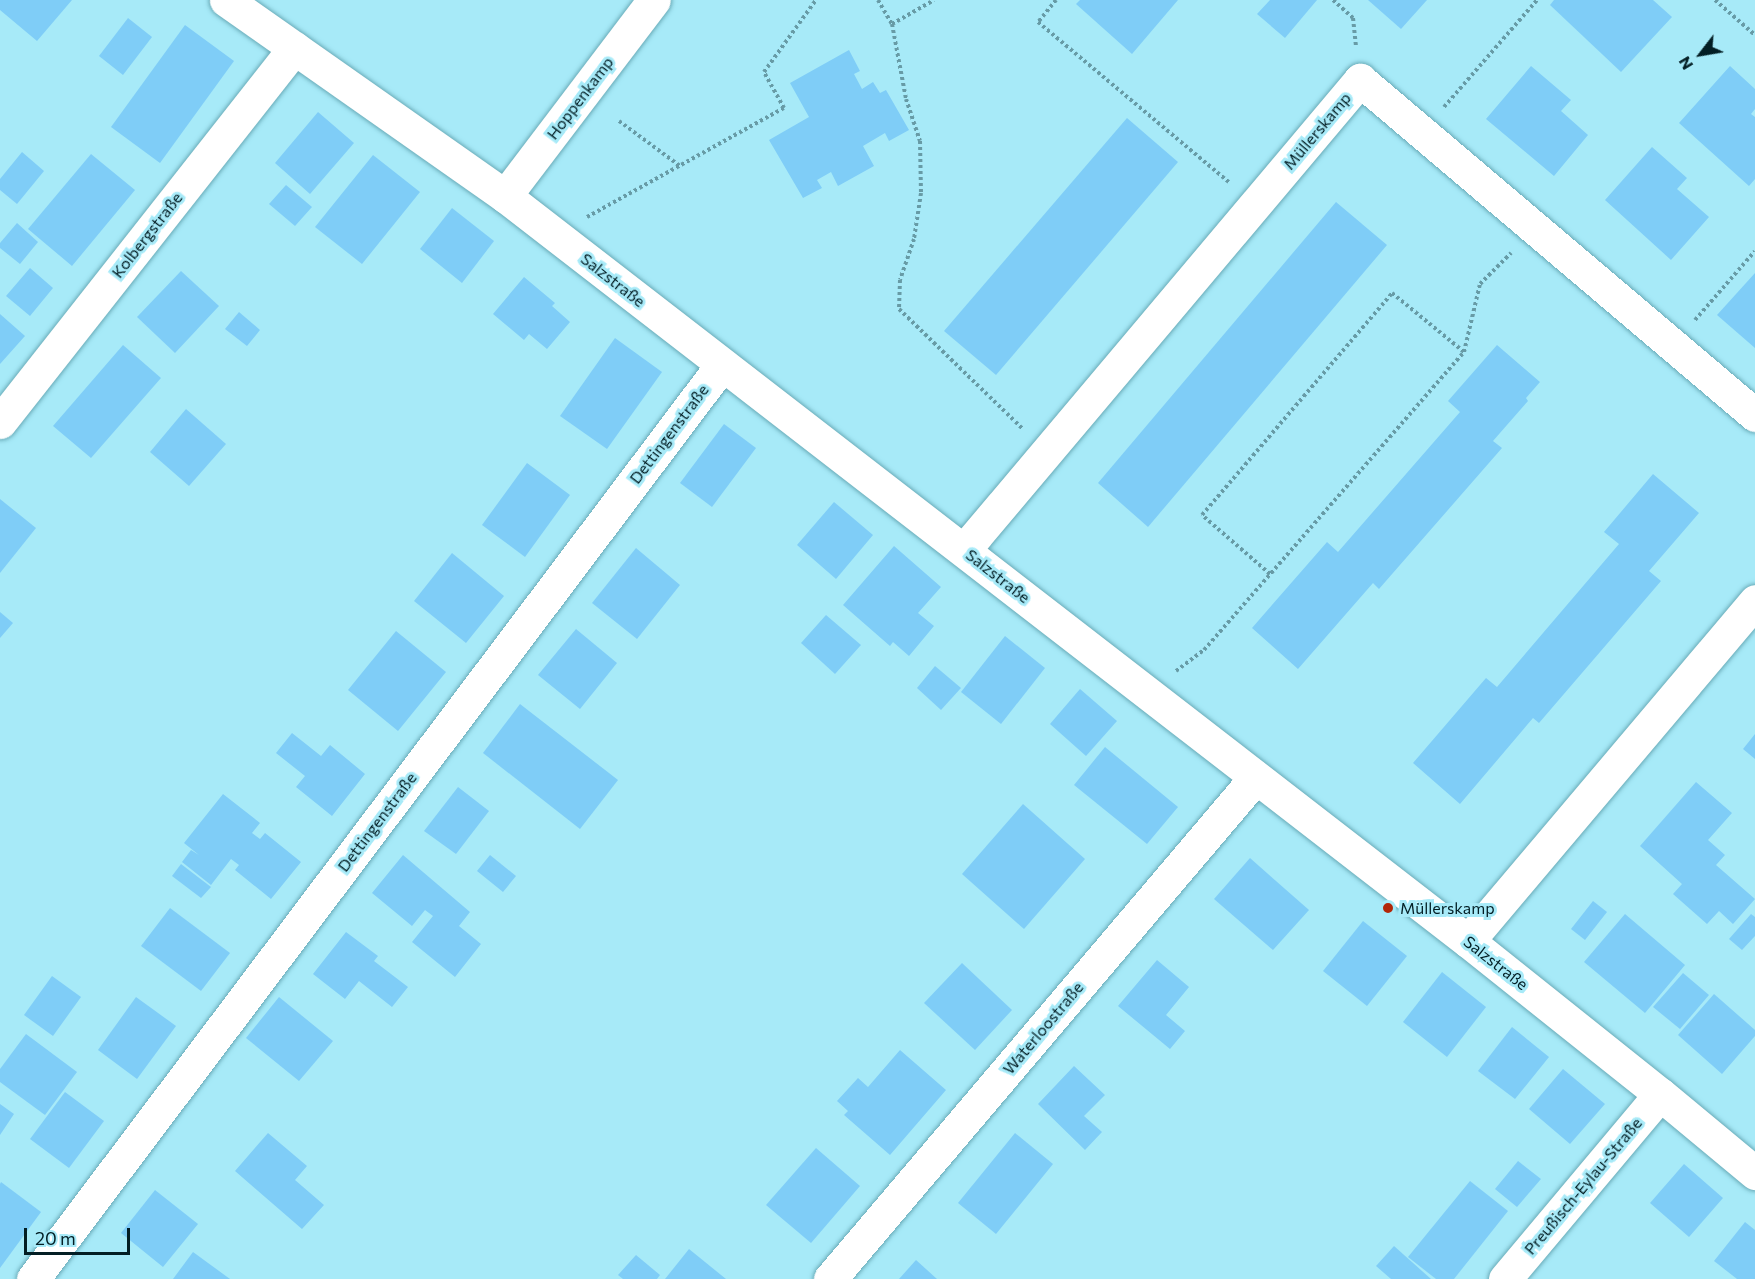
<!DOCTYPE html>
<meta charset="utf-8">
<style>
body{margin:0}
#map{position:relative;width:1755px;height:1279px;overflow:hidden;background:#a7eaf8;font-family:Commissioner,sans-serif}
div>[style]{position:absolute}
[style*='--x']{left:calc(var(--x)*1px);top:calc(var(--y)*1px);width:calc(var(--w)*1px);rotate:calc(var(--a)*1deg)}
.building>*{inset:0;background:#7fcdf7}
.path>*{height:4px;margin-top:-2px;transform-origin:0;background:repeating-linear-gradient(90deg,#679ba6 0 3px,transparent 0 6px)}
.roads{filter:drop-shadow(0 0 2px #69abb8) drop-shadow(0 0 2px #69abb8)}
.minor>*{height:33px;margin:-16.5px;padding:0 16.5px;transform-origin:16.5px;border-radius:16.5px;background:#fff}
.dots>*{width:16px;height:16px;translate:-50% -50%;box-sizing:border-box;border:3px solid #a7eaf8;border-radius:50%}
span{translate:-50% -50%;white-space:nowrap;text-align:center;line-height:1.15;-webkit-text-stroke:6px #a7eaf8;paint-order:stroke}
.street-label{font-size:16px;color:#031e24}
.poi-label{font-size:16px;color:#031e24}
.left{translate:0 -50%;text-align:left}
.north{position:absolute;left:1671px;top:24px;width:60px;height:60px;-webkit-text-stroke:4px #a7eaf8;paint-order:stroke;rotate:239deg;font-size:16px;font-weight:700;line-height:24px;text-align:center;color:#031e24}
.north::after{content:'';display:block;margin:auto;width:21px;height:27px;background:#031e24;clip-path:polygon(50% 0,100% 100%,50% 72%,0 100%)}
.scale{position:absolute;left:24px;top:1228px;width:106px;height:27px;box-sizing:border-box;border:3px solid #031e24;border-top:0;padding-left:8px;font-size:18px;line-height:21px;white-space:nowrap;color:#031e24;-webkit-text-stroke:4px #a7eaf8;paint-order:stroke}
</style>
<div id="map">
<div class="building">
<div style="clip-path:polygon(0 0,72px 0,37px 41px,0 10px)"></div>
<div style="clip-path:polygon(1080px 0,1178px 0,1132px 54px,1076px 4px)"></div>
<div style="clip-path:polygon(1270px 0,1317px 0,1285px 38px,1257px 14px)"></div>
<div style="clip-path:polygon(1368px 0,1427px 0,1401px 29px)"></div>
<div style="clip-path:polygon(1554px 0,1653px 0,1672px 17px,1621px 72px,1550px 5px)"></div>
<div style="clip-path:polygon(128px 18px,152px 37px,123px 75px,99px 56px)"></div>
<div style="clip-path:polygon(185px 25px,234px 61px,160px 163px,111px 127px)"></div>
<div style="clip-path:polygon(849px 50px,860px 71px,854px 74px,862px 89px,873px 82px,880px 93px,886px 90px,909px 130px,889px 141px,885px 133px,863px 146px,874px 166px,838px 186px,831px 172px,817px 180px,822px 188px,803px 198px,769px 140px,809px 117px,790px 83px)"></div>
<div style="clip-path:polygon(1531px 66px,1571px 100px,1561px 111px,1588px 135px,1554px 176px,1486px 119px)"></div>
<div style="clip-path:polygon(1730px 66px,1755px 89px,1755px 109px,1751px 114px,1755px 117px,1755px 179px,1749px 186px,1679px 123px)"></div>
<div style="clip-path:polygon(318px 112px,354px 143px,310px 194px,275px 163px)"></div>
<div style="clip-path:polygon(1127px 118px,1178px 162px,996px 375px,944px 331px)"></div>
<div style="clip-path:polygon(1652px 147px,1687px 178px,1677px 189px,1709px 217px,1671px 260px,1605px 200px)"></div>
<div style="clip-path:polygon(22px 152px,44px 171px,17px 204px,0 190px,0 179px)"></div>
<div style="clip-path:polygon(91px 154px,135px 190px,72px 266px,28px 229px)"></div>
<div style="clip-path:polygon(373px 155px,420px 192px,362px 264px,315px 227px)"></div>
<div style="clip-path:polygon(286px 185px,312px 207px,295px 226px,269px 204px)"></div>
<div style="clip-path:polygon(1336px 202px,1387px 245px,1148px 527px,1098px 483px)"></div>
<div style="clip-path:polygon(452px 208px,494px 241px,462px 283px,420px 249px)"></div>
<div style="clip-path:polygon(17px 223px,38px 242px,20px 264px,0 248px,0 243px)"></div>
<div style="clip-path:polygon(30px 268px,53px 288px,30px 316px,6px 296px)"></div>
<div style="clip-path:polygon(181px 271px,219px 306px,175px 353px,137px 317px)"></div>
<div style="clip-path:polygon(1755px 273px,1755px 348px,1717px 315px)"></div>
<div style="clip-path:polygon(524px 277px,555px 303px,552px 306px,570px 322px,547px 349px,529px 334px,524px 340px,493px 314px)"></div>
<div style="clip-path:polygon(239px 312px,260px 330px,247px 346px,225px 329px)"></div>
<div style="clip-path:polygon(0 314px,25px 336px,0 364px)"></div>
<div style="clip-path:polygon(615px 338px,662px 372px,607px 449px,560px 416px)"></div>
<div style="clip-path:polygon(123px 345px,161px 378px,91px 458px,53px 426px)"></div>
<div style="clip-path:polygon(1497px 345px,1540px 382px,1526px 398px,1528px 401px,1493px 441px,1502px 448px,1379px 589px,1373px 583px,1298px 669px,1252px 628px,1327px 542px,1338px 552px,1460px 412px,1448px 401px)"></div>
<div style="clip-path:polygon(186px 409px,226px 444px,189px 486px,150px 452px)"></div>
<div style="clip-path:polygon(724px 424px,756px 448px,712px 507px,680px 483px)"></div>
<div style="clip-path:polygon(527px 463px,570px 495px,525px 557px,482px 525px)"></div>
<div style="clip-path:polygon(1653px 474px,1699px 513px,1649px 571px,1661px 581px,1539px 723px,1533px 718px,1460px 804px,1413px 763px,1486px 678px,1497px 687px,1619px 544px,1604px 532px)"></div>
<div style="clip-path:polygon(0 499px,36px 528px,0 573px)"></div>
<div style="clip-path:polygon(834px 502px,873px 535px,836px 579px,797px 545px)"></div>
<div style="clip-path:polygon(894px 546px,941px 587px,918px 613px,934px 626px,909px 656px,893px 642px,890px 646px,843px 605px)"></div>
<div style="clip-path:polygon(636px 548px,680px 585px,637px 639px,592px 603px)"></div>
<div style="clip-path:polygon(452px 553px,504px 596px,466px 643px,414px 601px)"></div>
<div style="clip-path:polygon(0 612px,13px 623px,0 638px)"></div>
<div style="clip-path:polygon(826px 615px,861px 645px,835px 674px,801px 643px)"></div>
<div style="clip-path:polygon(576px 629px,617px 663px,580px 709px,538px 675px)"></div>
<div style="clip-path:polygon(396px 631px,446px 672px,398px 731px,348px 690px)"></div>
<div style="clip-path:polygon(1005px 636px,1045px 668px,1001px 724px,961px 692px)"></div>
<div style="clip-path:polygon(935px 666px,961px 688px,941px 710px,917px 688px)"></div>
<div style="clip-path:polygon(1080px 689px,1117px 721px,1086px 756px,1050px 724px)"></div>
<div style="clip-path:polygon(520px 704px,618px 780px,580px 829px,483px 753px)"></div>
<div style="clip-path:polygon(292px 733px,321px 756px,330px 745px,365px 774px,332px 816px,296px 787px,305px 776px,276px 753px)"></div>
<div style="clip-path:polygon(1755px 734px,1755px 759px,1743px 749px)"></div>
<div style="clip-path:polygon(1105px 747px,1178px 807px,1147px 844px,1074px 785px)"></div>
<div style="clip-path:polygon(1696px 782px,1732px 813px,1708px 840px,1725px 855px,1716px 865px,1755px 899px,1733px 924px,1719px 911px,1707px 924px,1673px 894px,1682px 884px,1640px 846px)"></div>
<div style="clip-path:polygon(458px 787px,489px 811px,456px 854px,424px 831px)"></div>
<div style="clip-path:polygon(223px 794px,260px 823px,252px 833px,260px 839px,265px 833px,301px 862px,271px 899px,235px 870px,239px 865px,231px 859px,211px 885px,182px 862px,191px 850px,199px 855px,184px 843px)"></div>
<div style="clip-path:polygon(1023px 804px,1085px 859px,1024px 929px,962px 874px)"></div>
<div style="clip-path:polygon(403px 855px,470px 912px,459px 926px,481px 944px,455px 977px,412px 942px,433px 916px,425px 910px,412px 926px,372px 893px)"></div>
<div style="clip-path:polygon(490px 855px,516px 876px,503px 892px,477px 871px)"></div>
<div style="clip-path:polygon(1250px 858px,1309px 910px,1273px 950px,1214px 899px)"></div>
<div style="clip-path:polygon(181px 864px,211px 887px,201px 898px,172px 876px)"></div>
<div style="clip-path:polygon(1593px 901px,1607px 912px,1585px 940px,1571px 929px)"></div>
<div style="clip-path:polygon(170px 908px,230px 953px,201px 991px,141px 946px)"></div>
<div style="clip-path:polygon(1625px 914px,1685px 965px,1645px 1013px,1584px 962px)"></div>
<div style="clip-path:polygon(1751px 914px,1755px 917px,1755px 936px,1742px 950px,1729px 939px)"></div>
<div style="clip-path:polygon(1363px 921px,1407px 956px,1367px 1006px,1323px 971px)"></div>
<div style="clip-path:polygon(346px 932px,378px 956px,374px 961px,408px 987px,392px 1007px,359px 981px,345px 999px,313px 974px)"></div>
<div style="clip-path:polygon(1157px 960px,1189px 987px,1166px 1015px,1185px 1031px,1170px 1049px,1118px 1006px)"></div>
<div style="clip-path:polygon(962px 963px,1012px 1010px,975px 1050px,924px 1003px)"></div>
<div style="clip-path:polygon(1442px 972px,1486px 1007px,1447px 1057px,1403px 1022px)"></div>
<div style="clip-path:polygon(1683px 973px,1709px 995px,1680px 1029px,1653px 1007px)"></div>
<div style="clip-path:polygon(52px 976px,81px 997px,53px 1036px,24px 1015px)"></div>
<div style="clip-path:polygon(1714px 994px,1755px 1030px,1755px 1036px,1722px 1074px,1678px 1035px)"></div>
<div style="clip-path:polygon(136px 997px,176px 1026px,137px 1079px,98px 1050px)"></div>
<div style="clip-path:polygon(279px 997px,333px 1041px,299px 1081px,246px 1038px)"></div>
<div style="clip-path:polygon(1512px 1027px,1549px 1057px,1515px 1099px,1478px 1071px)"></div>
<div style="clip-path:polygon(26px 1034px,77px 1072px,45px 1115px,0 1082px,0 1069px)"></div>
<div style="clip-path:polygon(900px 1050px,946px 1090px,890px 1155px,844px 1115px,848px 1111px,837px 1101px,858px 1078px,868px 1087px)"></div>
<div style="clip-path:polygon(1074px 1066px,1105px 1095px,1084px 1116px,1102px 1132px,1085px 1150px,1038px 1104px)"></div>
<div style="clip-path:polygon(1563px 1069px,1605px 1104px,1570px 1144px,1529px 1109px)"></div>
<div style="clip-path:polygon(65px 1092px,104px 1121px,69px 1168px,30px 1139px)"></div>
<div style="clip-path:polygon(0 1104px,14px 1114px,0 1135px)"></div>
<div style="clip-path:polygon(268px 1133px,307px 1166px,295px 1180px,324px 1205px,302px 1229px,235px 1171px)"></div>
<div style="clip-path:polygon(1015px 1133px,1053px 1164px,996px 1234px,958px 1203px)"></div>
<div style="clip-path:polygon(816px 1148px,860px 1186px,811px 1243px,766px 1205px)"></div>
<div style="clip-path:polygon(1518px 1161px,1541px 1179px,1517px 1207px,1495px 1189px)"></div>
<div style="clip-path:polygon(1684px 1164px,1723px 1198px,1689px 1237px,1650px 1203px)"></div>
<div style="clip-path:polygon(1470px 1181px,1508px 1211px,1454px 1279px,1436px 1279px,1408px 1257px)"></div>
<div style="clip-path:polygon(1px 1182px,41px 1212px,0 1268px,0 1184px)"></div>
<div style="clip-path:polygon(155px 1190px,198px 1224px,163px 1267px,121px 1233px)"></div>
<div style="clip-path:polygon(1745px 1222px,1755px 1230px,1755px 1279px,1737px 1279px,1714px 1261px)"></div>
<div style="clip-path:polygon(1394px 1246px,1431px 1279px,1391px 1279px,1376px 1266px)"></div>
<div style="clip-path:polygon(689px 1249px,726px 1279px,665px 1279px)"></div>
<div style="clip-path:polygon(193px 1252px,230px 1279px,173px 1279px)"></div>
<div style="clip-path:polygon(636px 1255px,660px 1275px,657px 1279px,623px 1279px,618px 1275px)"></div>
<div style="clip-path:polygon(916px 1260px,937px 1279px,899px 1279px)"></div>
</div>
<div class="path">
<div style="--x:878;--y:0;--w:28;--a:60"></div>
<div style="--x:892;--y:24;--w:76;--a:79.4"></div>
<div style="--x:906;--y:99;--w:44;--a:71.6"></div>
<div style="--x:920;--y:141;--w:52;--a:88.9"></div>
<div style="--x:921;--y:193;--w:47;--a:98.7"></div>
<div style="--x:914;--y:239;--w:43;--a:108.9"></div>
<div style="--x:900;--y:280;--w:29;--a:92"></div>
<div style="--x:899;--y:309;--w:173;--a:44.1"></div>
<div style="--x:1056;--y:0;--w:28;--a:129"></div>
<div style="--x:1038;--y:22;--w:249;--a:40"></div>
<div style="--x:1333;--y:0;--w:27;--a:42"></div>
<div style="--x:1353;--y:18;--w:29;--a:84"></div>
<div style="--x:1715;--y:0;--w:53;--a:41.2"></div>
<div style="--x:892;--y:24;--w:48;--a:-29.7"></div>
<div style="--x:1444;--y:107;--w:142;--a:-49"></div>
<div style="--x:619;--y:121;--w:76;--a:36.4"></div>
<div style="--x:587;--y:217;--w:225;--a:-29"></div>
<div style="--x:784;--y:108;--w:41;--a:-119.1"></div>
<div style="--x:764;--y:72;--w:89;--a:-54.2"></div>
<div style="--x:1695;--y:320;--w:91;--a:-49"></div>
<div style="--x:1270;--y:574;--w:90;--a:-139.1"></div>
<div style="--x:1202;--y:515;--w:292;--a:-49.4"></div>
<div style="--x:1392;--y:293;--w:93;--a:39.3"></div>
<div style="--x:1176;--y:671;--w:35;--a:-37"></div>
<div style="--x:1204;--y:650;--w:395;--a:-48.9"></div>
<div style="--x:1464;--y:352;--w:70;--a:-76.8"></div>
<div style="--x:1480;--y:284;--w:44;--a:-45"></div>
</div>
<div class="roads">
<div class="minor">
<div style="--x:226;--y:0;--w:341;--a:35.1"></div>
<div style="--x:505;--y:196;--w:1218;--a:37.73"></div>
<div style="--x:1468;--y:941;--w:246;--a:38.6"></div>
<div style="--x:1660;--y:1094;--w:124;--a:39.7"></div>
<div style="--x:505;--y:196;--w:246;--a:-52.8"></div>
<div style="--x:0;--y:422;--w:476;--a:-51.8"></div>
<div style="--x:964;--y:550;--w:615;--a:-49.88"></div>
<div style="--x:1360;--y:80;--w:518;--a:40.3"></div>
<div style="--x:1468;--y:941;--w:445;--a:-49.8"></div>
<div style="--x:33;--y:1279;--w:1143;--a:-53"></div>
<div style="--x:830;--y:1279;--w:658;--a:-49.68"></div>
<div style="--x:1505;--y:1279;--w:241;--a:-50"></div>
</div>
</div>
<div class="dots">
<div style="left:1388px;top:908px;background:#b22608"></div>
</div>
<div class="street-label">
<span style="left:580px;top:98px;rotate:-53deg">Hoppenkamp</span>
<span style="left:1317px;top:131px;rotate:-50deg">Müllerskamp</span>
<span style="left:147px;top:235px;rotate:-52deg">Kolbergstraße</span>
<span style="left:613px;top:280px;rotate:38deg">Salzstraße</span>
<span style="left:669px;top:434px;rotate:-53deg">Dettingenstraße</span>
<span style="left:998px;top:576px;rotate:38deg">Salzstraße</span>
<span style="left:377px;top:822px;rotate:-53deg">Dettingenstraße</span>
<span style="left:1496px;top:963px;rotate:38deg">Salzstraße</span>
<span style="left:1043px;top:1028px;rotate:-50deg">Waterloostraße</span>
<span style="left:1583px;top:1186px;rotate:-50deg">Preußisch-Eylau-Straße</span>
</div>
<div class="poi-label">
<span class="left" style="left:1400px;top:908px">Müllerskamp</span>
</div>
<div class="north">N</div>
<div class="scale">20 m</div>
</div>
